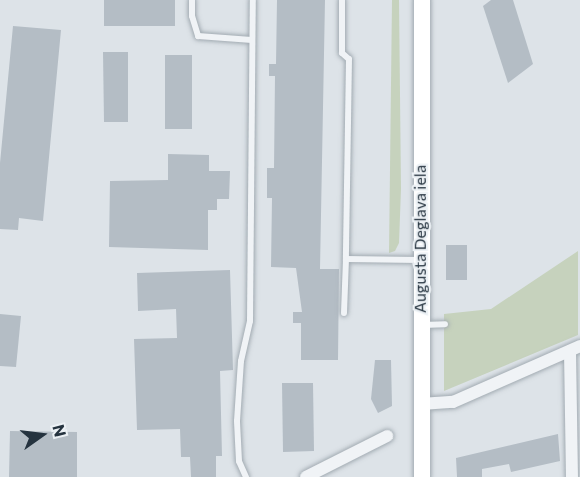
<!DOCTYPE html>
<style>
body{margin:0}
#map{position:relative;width:580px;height:477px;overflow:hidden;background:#dde3e8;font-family:Commissioner,sans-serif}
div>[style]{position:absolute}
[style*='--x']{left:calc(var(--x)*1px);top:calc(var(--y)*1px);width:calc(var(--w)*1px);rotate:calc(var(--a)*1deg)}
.green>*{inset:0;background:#c6d2bd}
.building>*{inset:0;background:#b4bdc5}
.roads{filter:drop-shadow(0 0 2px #a2abb2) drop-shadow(0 0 2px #a2abb2)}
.service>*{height:6px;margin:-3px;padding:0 3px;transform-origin:3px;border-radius:3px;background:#f0f3f6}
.minor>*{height:12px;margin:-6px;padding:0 6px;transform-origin:6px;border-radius:6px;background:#f0f3f6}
.secondary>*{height:16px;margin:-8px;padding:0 8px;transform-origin:8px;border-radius:8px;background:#fff}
span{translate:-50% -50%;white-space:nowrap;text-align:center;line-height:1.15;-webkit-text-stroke:4.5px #ecf1f5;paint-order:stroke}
.street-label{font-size:16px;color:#25333f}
.north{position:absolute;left:12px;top:405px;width:60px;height:60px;-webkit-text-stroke:4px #ecf1f5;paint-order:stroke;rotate:76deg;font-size:16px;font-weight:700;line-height:24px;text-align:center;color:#25333f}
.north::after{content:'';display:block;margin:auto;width:21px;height:27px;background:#25333f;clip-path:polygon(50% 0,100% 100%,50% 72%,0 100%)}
</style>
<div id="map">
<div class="green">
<div style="clip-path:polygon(392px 0,399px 0,401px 189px,399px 243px,395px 251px,389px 253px)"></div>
<div style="clip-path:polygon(578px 251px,578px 335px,444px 391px,444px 314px,491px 309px)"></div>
</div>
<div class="building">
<div style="clip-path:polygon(104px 0,175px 0,175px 26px,104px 26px)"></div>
<div style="clip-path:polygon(277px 0,325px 0,320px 269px,339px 269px,338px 360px,301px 360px,301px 323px,293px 323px,293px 312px,302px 312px,296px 268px,271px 267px,272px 198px,267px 198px,267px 168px,274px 168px,275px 76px,269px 76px,269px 64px,276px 64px)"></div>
<div style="clip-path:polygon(491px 0,513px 0,533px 64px,508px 83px,483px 6px)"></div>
<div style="clip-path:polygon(13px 26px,61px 30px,43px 221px,19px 218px,18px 230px,0 229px,0 163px)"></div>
<div style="clip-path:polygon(103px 52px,128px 52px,128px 122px,104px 122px)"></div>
<div style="clip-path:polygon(165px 55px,192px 55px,192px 129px,165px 129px)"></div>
<div style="clip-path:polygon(168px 154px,209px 155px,209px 171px,230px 171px,229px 199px,217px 199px,217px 210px,208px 210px,208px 250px,109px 247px,110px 181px,168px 180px)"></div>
<div style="clip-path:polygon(446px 245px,467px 245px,467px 280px,446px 280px)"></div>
<div style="clip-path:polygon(230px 270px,233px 370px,220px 371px,222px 456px,216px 456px,216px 477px,191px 477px,190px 457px,181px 457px,180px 429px,137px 430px,134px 339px,177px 338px,176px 309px,138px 311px,137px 273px)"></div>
<div style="clip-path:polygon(0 314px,21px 316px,16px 367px,0 366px)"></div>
<div style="clip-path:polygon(375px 360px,391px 360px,392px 406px,378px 413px,371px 399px)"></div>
<div style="clip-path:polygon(282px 383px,313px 383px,314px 451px,283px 452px)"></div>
<div style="clip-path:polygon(10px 431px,77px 432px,77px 477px,9px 477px)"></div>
<div style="clip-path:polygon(558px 434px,560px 461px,511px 472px,509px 464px,482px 469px,482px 477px,457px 477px,456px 458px)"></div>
</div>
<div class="roads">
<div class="service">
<div style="--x:192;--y:0;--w:16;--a:90"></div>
<div style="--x:192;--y:16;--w:21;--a:73"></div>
<div style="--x:198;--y:36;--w:54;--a:4.2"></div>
<div style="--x:342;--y:0;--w:53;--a:90"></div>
<div style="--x:342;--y:53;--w:9;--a:41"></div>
<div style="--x:349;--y:59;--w:200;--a:90.9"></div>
<div style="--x:346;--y:259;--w:73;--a:0.8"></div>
<div style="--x:344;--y:313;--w:54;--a:-87.9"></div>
<div style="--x:422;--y:325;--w:23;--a:-2"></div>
<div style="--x:246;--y:477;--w:17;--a:-114"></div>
<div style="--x:239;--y:461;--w:40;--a:-92.9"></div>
<div style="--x:237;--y:421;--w:60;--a:-86.2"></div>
<div style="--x:241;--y:361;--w:41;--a:-77.3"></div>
<div style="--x:250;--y:321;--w:321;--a:-89.5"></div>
</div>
<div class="minor">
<div style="--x:570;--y:351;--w:126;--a:89.1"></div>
<div style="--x:421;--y:404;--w:32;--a:-4"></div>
<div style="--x:453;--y:402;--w:139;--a:-23.8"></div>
<div style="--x:306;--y:477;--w:91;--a:-26.8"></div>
</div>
<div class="secondary">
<div style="--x:422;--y:477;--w:477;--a:-90"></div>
</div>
</div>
<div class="street-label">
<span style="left:420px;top:239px;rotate:-90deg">Augusta Deglava iela</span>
</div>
<div class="north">N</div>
</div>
